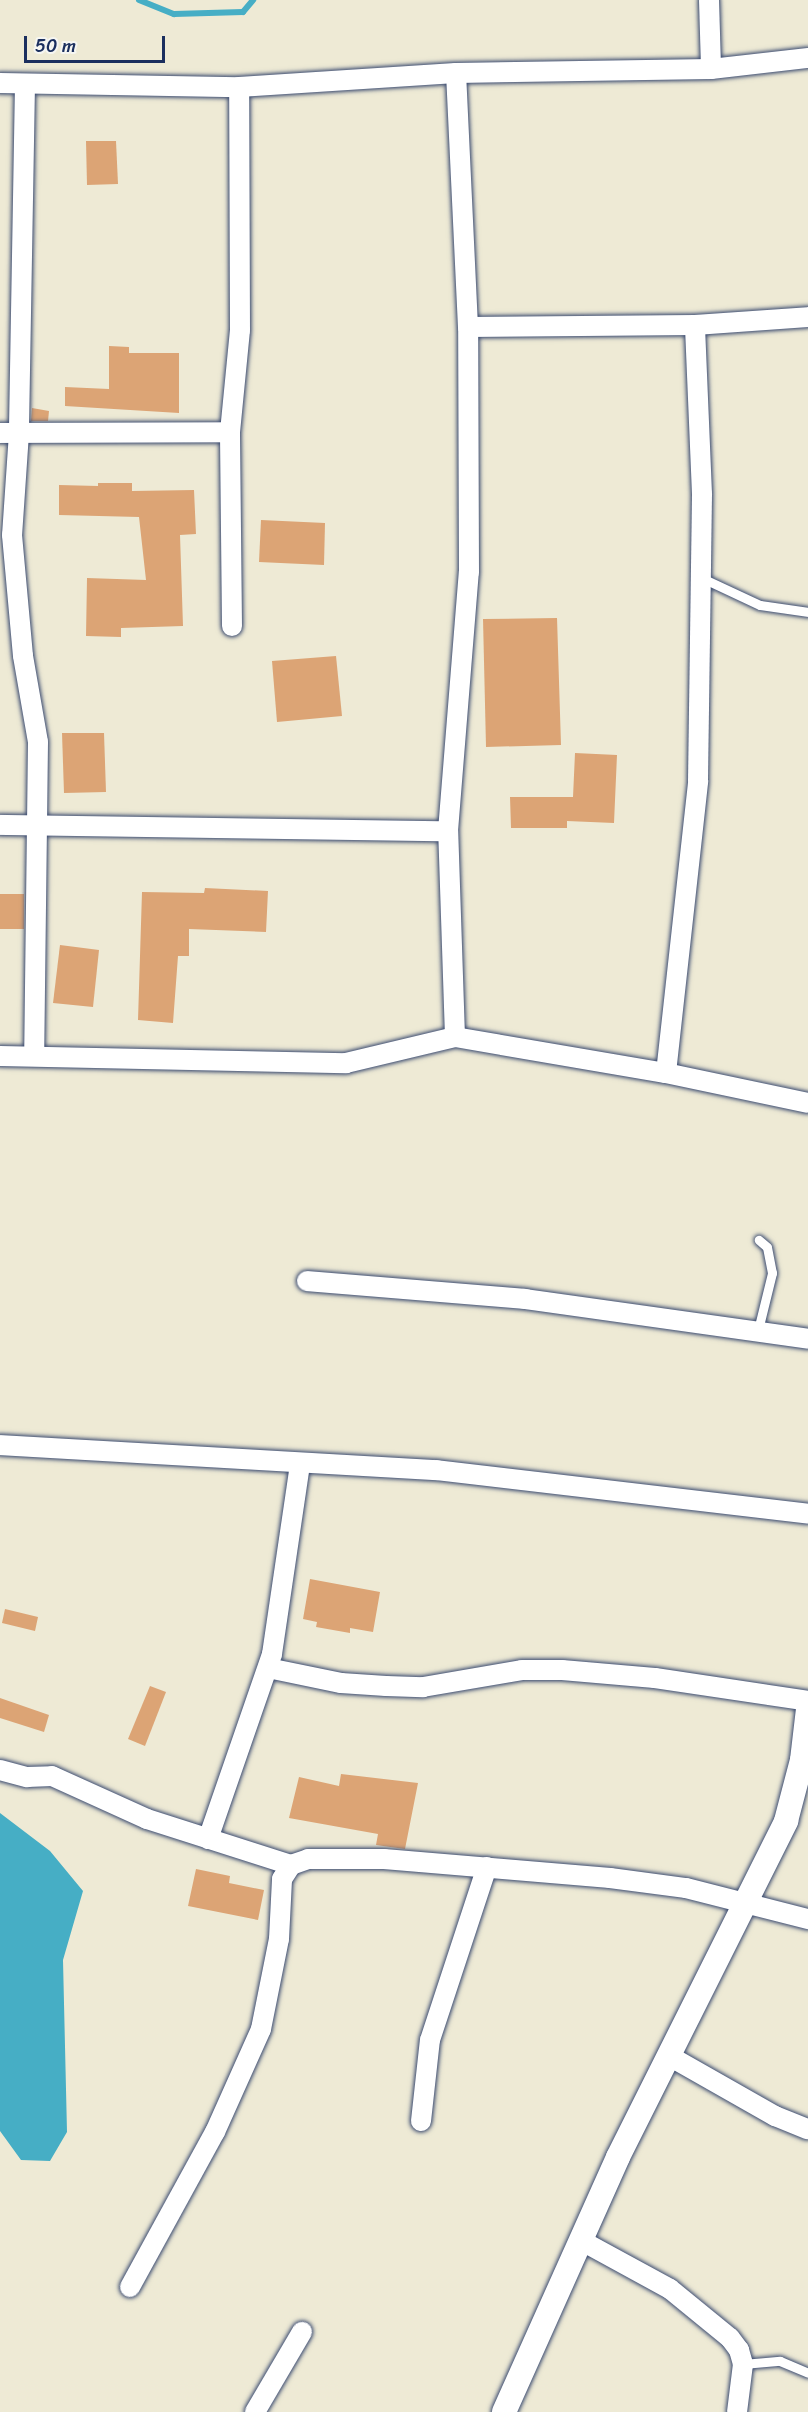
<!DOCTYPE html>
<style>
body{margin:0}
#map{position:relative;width:808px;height:2412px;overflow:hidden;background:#eeead5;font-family:Sriracha,sans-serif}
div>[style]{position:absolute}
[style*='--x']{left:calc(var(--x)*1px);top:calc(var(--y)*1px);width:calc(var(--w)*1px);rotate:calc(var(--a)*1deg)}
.water>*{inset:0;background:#46aec5}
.stream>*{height:6px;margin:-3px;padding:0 3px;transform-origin:3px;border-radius:3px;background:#46aec5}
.building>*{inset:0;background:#dca475}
.roads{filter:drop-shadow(0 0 2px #3b4b70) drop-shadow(0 0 2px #3b4b70)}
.service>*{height:9px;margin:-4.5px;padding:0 4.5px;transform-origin:4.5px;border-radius:4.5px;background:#fff}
.minor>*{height:20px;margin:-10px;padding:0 10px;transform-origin:10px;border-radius:10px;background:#fff}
.tertiary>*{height:24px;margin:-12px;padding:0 12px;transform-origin:12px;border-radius:12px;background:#fff}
span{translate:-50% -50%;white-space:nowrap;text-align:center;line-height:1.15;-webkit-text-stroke:5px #f6f6f2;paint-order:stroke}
.scale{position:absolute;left:24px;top:36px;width:141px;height:27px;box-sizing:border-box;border:3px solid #1b2f5e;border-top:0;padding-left:8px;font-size:18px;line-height:21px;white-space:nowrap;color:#1b2f5e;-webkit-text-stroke:4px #f6f6f2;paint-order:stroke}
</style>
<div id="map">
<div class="water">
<div style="clip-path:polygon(0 1813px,50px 1851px,83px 1891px,63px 1960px,67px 2132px,50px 2161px,21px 2160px,0 2131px)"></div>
</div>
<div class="stream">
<div style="--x:139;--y:0;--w:38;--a:22"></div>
<div style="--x:174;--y:14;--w:69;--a:-1.7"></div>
<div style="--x:243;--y:12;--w:16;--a:-50"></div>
</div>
<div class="building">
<div style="clip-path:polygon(86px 141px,116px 141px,118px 184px,87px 185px)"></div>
<div style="clip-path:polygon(109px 346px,129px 347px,129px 353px,179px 353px,179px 413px,65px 406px,65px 387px,109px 389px)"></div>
<div style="clip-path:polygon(32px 408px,49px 411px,48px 421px,31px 421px)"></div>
<div style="clip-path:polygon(98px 483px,132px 483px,132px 491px,194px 490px,196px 534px,180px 535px,183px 626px,121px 628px,121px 637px,86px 636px,87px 578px,146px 580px,139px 517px,59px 515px,59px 485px,98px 486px)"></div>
<div style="clip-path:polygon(261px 520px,325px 523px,324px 565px,259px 562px)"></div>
<div style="clip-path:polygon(557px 618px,561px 745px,486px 747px,483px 619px)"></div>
<div style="clip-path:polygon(336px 656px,342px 716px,277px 722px,272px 661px)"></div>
<div style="clip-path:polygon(62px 733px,104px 733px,106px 792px,64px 793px)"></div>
<div style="clip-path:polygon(575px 753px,617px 755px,614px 823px,567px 821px,567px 828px,511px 828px,510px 797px,573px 797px)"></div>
<div style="clip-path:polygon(205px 888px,268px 891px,266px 932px,189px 929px,189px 956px,178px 956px,173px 1023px,138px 1020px,142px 892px,204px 893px)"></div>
<div style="clip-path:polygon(0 894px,24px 894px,24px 929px,0 929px)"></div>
<div style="clip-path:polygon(60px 945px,99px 950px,93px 1007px,53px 1003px)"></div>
<div style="clip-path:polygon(310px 1579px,380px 1592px,373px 1632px,350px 1628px,350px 1633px,316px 1627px,317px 1622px,303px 1619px)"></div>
<div style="clip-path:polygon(5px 1609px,38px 1617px,35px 1631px,2px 1623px)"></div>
<div style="clip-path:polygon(150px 1686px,166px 1692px,145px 1746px,128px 1739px)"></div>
<div style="clip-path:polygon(0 1698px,49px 1715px,44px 1732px,0 1718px)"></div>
<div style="clip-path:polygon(341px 1774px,418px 1783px,405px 1849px,376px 1845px,378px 1834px,289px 1818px,299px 1777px,339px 1786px)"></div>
<div style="clip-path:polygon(196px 1869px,230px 1876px,229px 1883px,264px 1890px,258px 1920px,188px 1906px)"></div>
</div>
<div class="roads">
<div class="service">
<div style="--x:702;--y:578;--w:64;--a:25"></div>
<div style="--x:760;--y:605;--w:49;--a:8.3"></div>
<div style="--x:758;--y:1330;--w:59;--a:-76.2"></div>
<div style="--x:772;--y:1273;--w:26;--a:-101"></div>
<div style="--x:767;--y:1247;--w:11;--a:-139"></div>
<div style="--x:743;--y:2364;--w:37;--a:-5"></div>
<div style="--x:780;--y:2361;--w:30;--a:23"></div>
</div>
<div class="minor">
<div style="--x:709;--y:0;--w:69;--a:88.3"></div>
<div style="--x:0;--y:83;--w:239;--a:1"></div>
<div style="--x:239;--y:87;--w:217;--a:-3.7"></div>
<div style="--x:456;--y:73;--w:255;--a:-0.9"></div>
<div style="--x:711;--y:69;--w:98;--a:-6.5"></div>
<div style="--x:25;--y:84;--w:349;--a:91"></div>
<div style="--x:19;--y:433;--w:102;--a:93.9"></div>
<div style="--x:12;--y:535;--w:121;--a:84.8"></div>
<div style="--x:23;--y:656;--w:87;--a:80.1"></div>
<div style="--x:38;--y:742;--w:313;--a:90.7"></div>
<div style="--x:468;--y:327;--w:227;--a:-0.5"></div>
<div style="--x:695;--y:325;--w:113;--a:-4"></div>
<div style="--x:0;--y:433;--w:230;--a:-0.2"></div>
<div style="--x:232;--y:626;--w:194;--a:-90.6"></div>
<div style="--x:230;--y:432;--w:102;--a:-84.4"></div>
<div style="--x:240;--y:330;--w:243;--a:-90.2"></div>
<div style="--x:0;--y:825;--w:448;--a:0.8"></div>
<div style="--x:455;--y:1037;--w:206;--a:-91.9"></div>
<div style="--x:448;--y:831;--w:260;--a:-85.4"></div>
<div style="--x:469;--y:572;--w:245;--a:-90.2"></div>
<div style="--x:468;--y:327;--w:254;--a:-92.7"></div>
<div style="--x:0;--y:1056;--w:346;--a:1.2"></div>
<div style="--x:346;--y:1063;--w:112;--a:-13.4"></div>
<div style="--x:455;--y:1037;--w:214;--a:9.7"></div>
<div style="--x:666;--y:1073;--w:145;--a:11.9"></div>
<div style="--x:666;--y:1073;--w:294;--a:-83.7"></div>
<div style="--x:698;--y:781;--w:287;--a:-89.2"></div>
<div style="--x:702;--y:494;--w:169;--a:-92.4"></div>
<div style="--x:307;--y:1281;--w:219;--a:4.7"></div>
<div style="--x:525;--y:1299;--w:286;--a:8"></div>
<div style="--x:0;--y:1445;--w:437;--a:3.3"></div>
<div style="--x:436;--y:1470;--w:375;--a:6.7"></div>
<div style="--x:268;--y:1668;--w:75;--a:11.6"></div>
<div style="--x:341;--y:1683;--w:45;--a:3.8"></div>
<div style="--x:386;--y:1686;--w:37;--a:2"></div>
<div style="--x:423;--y:1687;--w:100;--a:-9.7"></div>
<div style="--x:522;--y:1670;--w:40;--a:0"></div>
<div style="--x:562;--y:1670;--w:93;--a:4.9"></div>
<div style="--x:655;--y:1678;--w:155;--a:8.5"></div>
<div style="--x:0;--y:1770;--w:28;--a:15"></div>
<div style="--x:27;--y:1777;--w:25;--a:-2"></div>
<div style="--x:52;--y:1776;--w:104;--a:24.4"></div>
<div style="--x:147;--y:1819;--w:151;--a:17.7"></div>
<div style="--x:208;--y:1839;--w:196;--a:-70.9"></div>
<div style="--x:272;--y:1654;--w:192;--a:-81.6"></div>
<div style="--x:671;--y:2057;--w:120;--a:29.6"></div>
<div style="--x:775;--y:2116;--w:35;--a:22"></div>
<div style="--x:421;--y:2121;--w:81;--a:-83.7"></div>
<div style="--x:430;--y:2040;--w:182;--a:-71.8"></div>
<div style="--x:582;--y:2241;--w:100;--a:28.6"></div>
<div style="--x:670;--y:2289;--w:77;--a:39.2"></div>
<div style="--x:730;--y:2338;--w:15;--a:53"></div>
<div style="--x:739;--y:2350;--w:15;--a:74"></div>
<div style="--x:743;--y:2364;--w:48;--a:97.1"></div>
<div style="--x:130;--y:2287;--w:177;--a:-61.3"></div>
<div style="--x:215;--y:2132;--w:113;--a:-65.9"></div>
<div style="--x:261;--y:2029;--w:92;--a:-78.7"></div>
<div style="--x:279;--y:1939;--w:60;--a:-87.1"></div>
<div style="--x:282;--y:1879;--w:17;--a:-57"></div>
<div style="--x:291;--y:1865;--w:18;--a:-19"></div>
<div style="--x:308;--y:1859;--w:76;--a:0"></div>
<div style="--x:384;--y:1859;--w:227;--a:4.8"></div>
<div style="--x:610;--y:1878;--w:77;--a:7.5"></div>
<div style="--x:686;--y:1888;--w:126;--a:14.3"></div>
<div style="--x:255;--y:2412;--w:93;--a:-59.6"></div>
</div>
<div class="tertiary">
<div style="--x:504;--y:2412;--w:279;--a:-65.9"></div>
<div style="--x:618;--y:2157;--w:376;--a:-63.4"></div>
<div style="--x:786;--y:1821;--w:63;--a:-75.3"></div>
<div style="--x:802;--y:1760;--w:51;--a:-83.3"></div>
</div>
</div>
<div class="scale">50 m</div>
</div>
